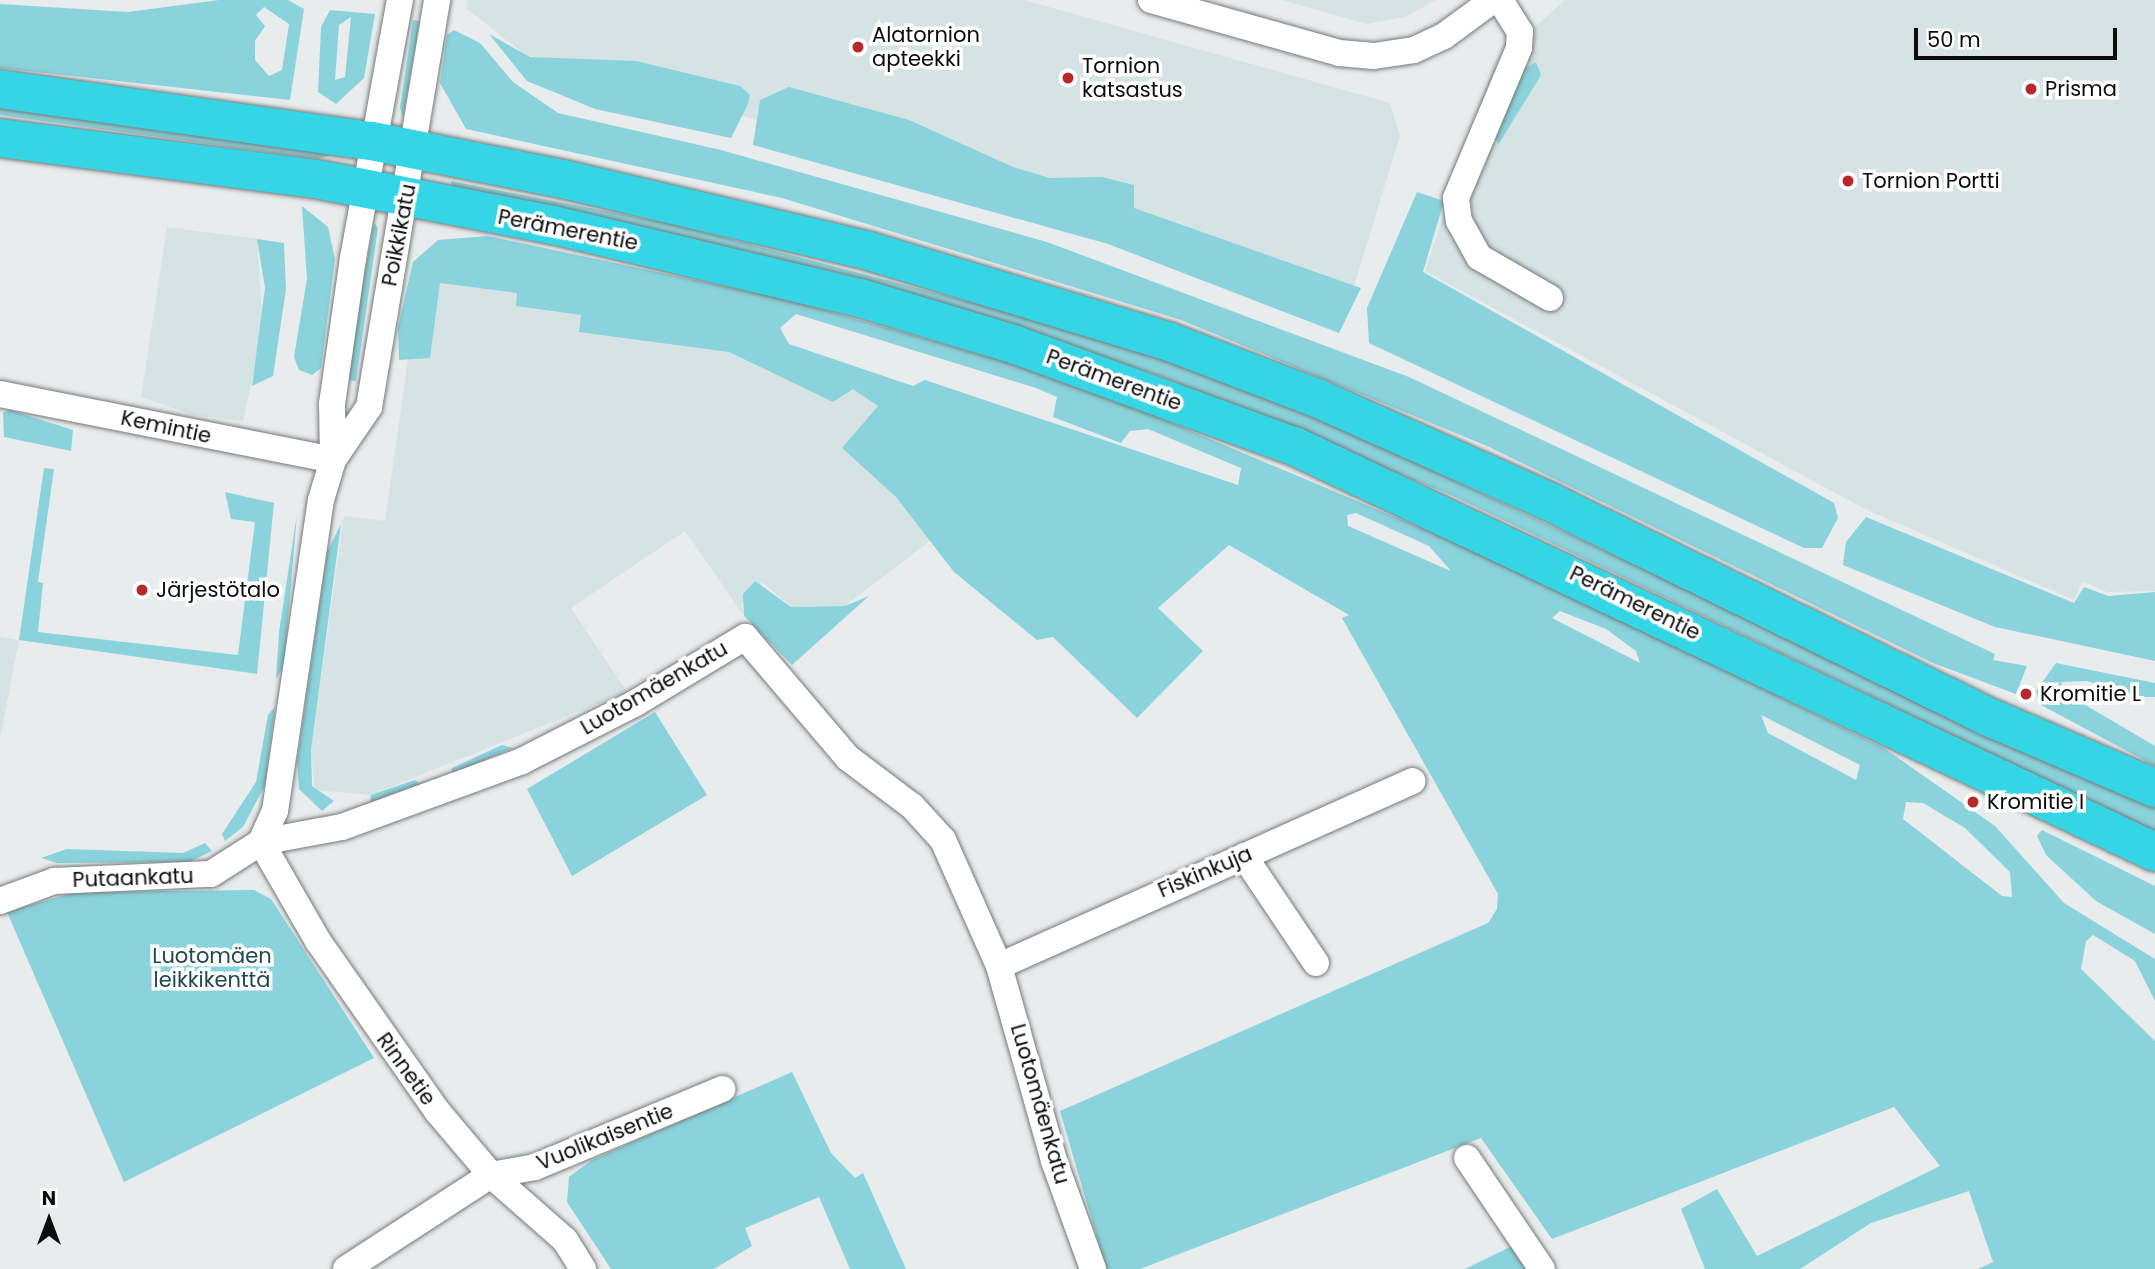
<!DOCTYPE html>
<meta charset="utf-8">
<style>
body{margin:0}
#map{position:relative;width:2155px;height:1269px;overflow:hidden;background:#e8ecec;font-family:Poppins,sans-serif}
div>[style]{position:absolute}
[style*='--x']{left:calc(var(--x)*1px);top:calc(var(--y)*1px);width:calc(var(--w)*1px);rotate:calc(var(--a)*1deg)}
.built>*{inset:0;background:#d5e3e5}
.green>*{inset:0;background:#8ad3dc}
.roads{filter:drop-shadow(0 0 2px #767a7a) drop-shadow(0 0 2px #767a7a)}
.minor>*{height:26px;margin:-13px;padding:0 13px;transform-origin:13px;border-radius:13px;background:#fff}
.trunk>*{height:38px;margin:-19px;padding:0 19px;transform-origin:19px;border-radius:19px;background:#34d6e6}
.dots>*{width:19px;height:19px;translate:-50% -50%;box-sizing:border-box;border:4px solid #fff;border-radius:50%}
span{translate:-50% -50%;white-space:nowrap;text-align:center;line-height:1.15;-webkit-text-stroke:7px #fff;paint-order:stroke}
.poi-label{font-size:21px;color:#0b0c0c}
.left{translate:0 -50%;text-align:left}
.street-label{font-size:21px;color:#0b0c0c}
.park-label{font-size:21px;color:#21494e}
.north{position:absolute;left:14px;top:1185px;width:70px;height:70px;-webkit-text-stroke:5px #fff;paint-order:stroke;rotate:0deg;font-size:19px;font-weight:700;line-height:28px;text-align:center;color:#0b0c0c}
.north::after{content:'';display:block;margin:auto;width:24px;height:32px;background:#0b0c0c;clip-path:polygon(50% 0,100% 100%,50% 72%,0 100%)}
.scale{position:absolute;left:1914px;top:28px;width:203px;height:32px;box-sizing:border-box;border:4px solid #0b0c0c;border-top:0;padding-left:9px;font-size:21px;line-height:24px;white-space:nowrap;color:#0b0c0c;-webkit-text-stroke:5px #fff;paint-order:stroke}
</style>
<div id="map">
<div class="built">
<div style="clip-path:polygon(467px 0,1024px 0,1390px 103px,1400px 136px,1353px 289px,524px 54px,466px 8px)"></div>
<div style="clip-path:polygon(1282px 0,1436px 0,1405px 17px,1367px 24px)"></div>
<div style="clip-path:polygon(1565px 0,2155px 0,2155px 591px,2107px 592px,2082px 581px,2074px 600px,1865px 509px,1425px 271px,1494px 63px)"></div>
<div style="clip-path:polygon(167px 227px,257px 239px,263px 329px,243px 421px,193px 415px,141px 397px)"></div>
<div style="clip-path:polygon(421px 267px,855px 376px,878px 406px,842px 448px,896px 497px,930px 541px,845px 606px,791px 607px,762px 582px,741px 605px,744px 616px,685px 531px,571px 608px,627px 692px,371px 795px,315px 790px,311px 750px,344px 516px,385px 521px)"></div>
<div style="clip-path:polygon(0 637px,19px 640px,0 739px)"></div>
</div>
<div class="green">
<div style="clip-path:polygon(evenodd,219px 0,288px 0,304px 9px,290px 100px,0 68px,0 4px,128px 12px,219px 0,264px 7px,289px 24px,282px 70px,269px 76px,255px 60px,255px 41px,265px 26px,256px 15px,264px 7px)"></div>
<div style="clip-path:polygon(evenodd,330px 10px,375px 14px,364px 78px,336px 104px,318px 92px,321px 27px,330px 10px,351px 17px,345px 77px,335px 80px,339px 25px,351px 17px)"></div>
<div style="clip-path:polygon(413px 20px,420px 21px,403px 117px,400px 108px)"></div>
<div style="clip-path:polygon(454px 30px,480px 43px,513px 82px,558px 113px,721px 150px,1047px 242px,1409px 377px,1995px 654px,1993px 660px,2027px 666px,2016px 694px,1933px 663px,1487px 446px,1181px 320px,782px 198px,466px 129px,440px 83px,447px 35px)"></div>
<div style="clip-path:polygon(489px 34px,530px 57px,636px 61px,740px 86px,750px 95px,748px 104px,731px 138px,595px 109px,527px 81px)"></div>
<div style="clip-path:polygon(1536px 62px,1541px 75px,1498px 145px,1495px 134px,1524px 69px)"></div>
<div style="clip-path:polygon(789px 87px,909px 120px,1013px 167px,1050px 178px,1102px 177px,1134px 185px,1134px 208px,1361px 288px,1339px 333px,1108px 244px,753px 145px,760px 100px)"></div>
<div style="clip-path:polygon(0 105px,329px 152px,330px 155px,318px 159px,0 115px)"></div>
<div style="clip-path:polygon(451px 181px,672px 224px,1093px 334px,1318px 417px,2155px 808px,2155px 832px,1453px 496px,1160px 376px,844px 274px,452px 189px)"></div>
<div style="clip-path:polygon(1417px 192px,1444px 201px,1423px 272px,1834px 503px,1838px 518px,1822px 548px,1804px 548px,1369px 343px,1367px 308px)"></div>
<div style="clip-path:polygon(302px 206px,328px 227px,335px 259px,321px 368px,312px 375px,299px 370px,294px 357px,307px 279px)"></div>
<div style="clip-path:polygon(374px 223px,378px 228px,356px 381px,345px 380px)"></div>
<div style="clip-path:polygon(evenodd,488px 236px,789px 300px,1007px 362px,1146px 412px,1518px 569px,1884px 748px,1995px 826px,2064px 903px,2155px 959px,2155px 1001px,2135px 961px,2093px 935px,2086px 941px,2081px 969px,2155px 1041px,2155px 1269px,1978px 1269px,1993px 1262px,1969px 1191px,1871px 1223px,1800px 1269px,1705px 1269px,1681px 1209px,1717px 1189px,1757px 1256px,1940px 1166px,1894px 1107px,1552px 1239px,1481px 1138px,1140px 1269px,1106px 1269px,1060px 1111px,1488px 923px,1497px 909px,1498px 894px,1342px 618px,1349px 615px,1229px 545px,1158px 608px,1203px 651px,1137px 718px,1053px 637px,1037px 640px,954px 572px,896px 497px,842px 448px,878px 406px,853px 389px,833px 402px,729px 352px,579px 332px,581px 315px,516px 306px,517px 293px,440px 283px,430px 358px,399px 360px,398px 327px,413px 262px,438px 240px,488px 236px,796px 314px,1036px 388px,1057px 397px,1053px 417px,1121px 443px,1130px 431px,1148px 429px,1241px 468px,1238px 485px,925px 380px,913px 386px,789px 344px,780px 328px,796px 314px,488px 236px,1356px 513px,1429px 546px,1451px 571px,1348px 526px,1347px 515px,1356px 513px,488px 236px,1560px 611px,1606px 629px,1636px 651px,1640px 663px,1552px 618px,1560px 611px,488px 236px,1761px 715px,1860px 765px,1856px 780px,1768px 733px,1761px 715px,488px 236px,1906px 802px,1923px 803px,1965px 828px,2010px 872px,2012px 897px,2002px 896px,1903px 819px,1906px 802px)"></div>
<div style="clip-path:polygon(257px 239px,284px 243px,286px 289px,273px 376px,252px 386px,265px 288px)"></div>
<div style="clip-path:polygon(10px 410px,73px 430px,71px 451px,4px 437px,3px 413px)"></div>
<div style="clip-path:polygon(44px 468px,54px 469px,38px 582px,43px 583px,38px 632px,238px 655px,255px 522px,231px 519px,225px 492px,274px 503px,257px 674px,19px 640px)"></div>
<div style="clip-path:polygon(297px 514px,284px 666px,276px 679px,279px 632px)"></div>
<div style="clip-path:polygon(1866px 517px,2074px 603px,2084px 587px,2108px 596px,2155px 592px,2155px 661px,1995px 627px,1843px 565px,1846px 542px)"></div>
<div style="clip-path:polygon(341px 524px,311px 750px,312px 786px,334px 801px,322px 811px,299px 789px,297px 762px,327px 552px)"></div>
<div style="clip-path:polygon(755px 581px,791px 607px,845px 606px,869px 596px,792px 665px,744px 616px,743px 594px)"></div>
<div style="clip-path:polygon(2056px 663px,2155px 683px,2155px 697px,2137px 697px,2087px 681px,2061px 682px,2065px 693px,2155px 746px,2155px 766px,2041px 705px,2036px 691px)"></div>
<div style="clip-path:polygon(275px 707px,265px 785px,243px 827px,225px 841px,222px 834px,256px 782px,268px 715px)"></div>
<div style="clip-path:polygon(655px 712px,707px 795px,572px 876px,527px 789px)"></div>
<div style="clip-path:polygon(502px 745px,513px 748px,451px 774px,452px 768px)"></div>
<div style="clip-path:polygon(415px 780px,423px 785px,370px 805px,371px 795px)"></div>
<div style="clip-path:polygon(2042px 830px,2155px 886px,2155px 934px,2096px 901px,2046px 855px,2037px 836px)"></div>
<div style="clip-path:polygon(205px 843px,212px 851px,189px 862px,57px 863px,41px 858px,67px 849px,183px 853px)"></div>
<div style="clip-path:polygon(254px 890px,271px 899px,374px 1058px,124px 1182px,7px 912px,75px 892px)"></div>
<div style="clip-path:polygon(792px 1072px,831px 1153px,855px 1178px,863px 1173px,906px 1269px,850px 1269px,819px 1197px,745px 1228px,752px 1246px,714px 1269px,611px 1269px,567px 1202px,569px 1177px,592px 1160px)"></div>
<div style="clip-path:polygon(1512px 1246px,1526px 1269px,1465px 1269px)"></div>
</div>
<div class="roads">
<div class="minor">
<div style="--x:1151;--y:0;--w:195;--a:15.7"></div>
<div style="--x:1339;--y:53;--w:35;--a:5"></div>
<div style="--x:1374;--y:56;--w:40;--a:-8.5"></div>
<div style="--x:1414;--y:50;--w:33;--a:-25"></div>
<div style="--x:1444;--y:36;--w:61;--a:-36.3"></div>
<div style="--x:1500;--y:0;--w:38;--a:58"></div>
<div style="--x:1520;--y:32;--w:16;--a:94"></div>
<div style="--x:1519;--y:48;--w:163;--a:112.8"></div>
<div style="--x:1456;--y:198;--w:23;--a:83"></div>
<div style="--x:1459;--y:221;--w:41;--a:60.9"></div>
<div style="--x:1479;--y:257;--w:82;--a:30"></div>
<div style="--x:0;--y:394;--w:339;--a:11.2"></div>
<div style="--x:333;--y:460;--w:64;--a:-55.8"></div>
<div style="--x:369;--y:407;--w:413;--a:-80.5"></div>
<div style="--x:261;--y:842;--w:82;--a:-10.5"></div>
<div style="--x:342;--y:827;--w:192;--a:-20.1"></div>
<div style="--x:522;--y:761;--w:126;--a:-27"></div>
<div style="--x:634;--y:704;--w:130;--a:-31.1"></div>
<div style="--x:745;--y:637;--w:159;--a:49.6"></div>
<div style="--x:848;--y:758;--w:80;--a:36.9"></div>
<div style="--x:912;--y:806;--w:46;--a:47.6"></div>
<div style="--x:943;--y:840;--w:138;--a:66"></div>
<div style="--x:999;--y:966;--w:203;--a:74.2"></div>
<div style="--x:1054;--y:1161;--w:115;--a:70.1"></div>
<div style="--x:261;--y:842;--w:114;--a:60.1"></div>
<div style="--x:318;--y:941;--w:208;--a:55"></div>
<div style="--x:437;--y:1111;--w:84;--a:49.8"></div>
<div style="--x:491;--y:1175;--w:98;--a:41.3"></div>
<div style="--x:565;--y:1240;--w:34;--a:58"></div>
<div style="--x:1244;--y:856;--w:129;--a:56.1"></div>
<div style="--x:0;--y:901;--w:58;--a:-20.3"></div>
<div style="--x:54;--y:881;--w:157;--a:-2.6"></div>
<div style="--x:211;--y:874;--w:59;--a:-32.6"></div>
<div style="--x:261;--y:842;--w:34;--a:-66"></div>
<div style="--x:275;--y:811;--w:314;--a:-81.6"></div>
<div style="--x:321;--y:500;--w:42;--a:-73.3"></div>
<div style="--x:333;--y:460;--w:56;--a:-91"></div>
<div style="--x:332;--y:404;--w:148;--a:-81.8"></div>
<div style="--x:353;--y:258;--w:262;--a:-79.7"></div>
<div style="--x:999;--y:966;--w:453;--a:-24.1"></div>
<div style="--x:1467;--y:1158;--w:134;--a:56"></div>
<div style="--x:346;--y:1269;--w:173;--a:-33"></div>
<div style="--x:491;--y:1175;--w:45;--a:-10.3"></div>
<div style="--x:535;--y:1167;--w:203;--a:-22.6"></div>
</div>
<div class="trunk">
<div style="--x:0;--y:89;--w:376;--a:8"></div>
<div style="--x:372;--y:141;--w:195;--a:11.3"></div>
<div style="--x:563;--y:179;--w:314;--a:13.2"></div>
<div style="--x:869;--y:251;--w:314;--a:16.8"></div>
<div style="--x:1170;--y:342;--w:157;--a:20.9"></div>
<div style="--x:1317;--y:398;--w:253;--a:24"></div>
<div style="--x:1548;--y:501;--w:499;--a:26.1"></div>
<div style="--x:1996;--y:720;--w:173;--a:23.2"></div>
<div style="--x:0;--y:138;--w:319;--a:7.4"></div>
<div style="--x:316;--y:179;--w:241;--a:11"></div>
<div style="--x:553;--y:225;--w:316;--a:13.4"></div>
<div style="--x:860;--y:298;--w:160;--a:16.7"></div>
<div style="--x:1013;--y:344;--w:299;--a:20"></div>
<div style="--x:1294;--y:446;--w:952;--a:25.25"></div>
</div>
</div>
<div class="dots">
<div style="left:858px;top:47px;background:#b82828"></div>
<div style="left:1068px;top:78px;background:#b82828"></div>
<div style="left:2031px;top:89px;background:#b82828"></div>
<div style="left:1848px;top:181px;background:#b82828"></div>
<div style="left:142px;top:590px;background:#b82828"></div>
<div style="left:2026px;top:694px;background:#b82828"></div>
<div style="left:1973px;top:802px;background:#b82828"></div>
</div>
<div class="poi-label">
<span class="left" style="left:872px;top:47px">Alatornion<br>apteekki</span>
<span class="left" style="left:1082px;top:78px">Tornion<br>katsastus</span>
<span class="left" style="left:2045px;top:89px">Prisma</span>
<span class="left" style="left:1862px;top:181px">Tornion Portti</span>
<span class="left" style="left:156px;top:590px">Järjestötalo</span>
<span class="left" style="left:2040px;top:694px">Kromitie L</span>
<span class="left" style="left:1987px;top:802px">Kromitie I</span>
</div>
<div class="street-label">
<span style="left:568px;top:230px;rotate:11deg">Perämerentie</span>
<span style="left:399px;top:235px;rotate:-79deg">Poikkikatu</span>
<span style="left:1114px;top:380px;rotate:20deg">Perämerentie</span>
<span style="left:166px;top:427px;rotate:12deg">Kemintie</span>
<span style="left:1635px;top:603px;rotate:26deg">Perämerentie</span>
<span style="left:654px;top:688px;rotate:-30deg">Luotomäenkatu</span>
<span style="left:1205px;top:872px;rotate:-23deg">Fiskinkuja</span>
<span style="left:133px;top:878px;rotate:-2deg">Putaankatu</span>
<span style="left:406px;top:1069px;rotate:54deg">Rinnetie</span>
<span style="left:1040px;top:1104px;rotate:74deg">Luotomäenkatu</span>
<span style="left:605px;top:1137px;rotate:-22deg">Vuolikaisentie</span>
</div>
<div class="park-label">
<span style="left:212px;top:968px">Luotomäen<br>leikkikenttä</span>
</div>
<div class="north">N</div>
<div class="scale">50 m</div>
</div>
